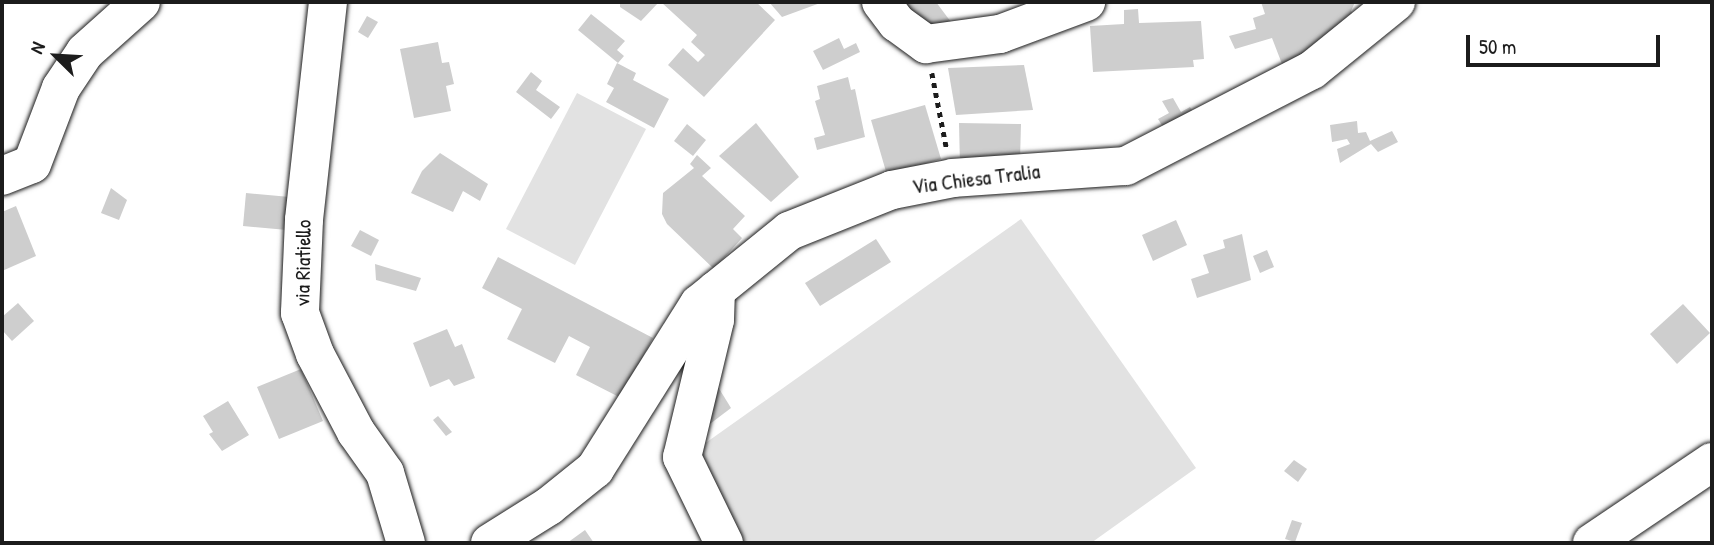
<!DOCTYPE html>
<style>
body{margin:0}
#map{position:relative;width:1714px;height:545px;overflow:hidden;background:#fff;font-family:"Patrick Hand",sans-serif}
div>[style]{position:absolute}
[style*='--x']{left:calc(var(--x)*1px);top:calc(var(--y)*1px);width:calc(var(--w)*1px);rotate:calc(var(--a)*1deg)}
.green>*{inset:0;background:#e2e2e2}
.building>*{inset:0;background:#cecece}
.path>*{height:4.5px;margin-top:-2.25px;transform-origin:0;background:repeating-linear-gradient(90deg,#1c1c1c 0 5px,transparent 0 10px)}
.roads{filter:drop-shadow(0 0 2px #1c1c1c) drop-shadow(0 0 2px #1c1c1c)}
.minor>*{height:38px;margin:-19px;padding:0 19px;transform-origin:19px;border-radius:19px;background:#fff}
span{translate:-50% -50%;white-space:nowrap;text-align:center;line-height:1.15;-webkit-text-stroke:5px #fff;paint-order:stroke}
.street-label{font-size:21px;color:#1c1c1c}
.frame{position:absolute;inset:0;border:4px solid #1c1c1c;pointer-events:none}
.north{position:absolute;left:21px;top:21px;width:70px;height:70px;-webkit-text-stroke:5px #fff;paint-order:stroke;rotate:294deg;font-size:19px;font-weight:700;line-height:28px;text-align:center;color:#1c1c1c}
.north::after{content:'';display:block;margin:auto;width:24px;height:32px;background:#1c1c1c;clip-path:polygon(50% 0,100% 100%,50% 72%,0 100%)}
.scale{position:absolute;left:1466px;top:35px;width:194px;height:32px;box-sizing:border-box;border:4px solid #1c1c1c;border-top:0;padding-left:9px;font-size:21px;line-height:24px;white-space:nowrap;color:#1c1c1c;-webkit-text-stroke:5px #fff;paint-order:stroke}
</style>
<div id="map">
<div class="green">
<div style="clip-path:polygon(577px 93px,646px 129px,575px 265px,506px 229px)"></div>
<div style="clip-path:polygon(1021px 219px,1196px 468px,1091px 543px,742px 543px,683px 459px)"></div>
</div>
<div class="building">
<div style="clip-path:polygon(620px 2px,659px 2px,641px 21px,620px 7px)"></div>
<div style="clip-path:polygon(661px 2px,756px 2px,775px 20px,704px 97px,668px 65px,683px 48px,698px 62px,705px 55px,691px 42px,697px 35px)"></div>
<div style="clip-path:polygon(769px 2px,823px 2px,782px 17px)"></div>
<div style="clip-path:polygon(902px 2px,936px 2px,951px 22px,936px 32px)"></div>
<div style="clip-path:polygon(1261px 2px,1355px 2px,1351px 11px,1359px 23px,1287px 77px,1272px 38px,1235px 49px,1229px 36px,1256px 29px,1253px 18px,1265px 14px)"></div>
<div style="clip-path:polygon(1138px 9px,1139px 23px,1201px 21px,1204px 59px,1193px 60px,1194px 67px,1093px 72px,1090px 26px,1124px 24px,1124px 10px)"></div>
<div style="clip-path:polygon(591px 14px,625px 41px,617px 50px,624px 56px,618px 63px,578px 30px)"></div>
<div style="clip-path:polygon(367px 16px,378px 22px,368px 38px,358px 32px)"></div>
<div style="clip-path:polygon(839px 38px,844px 49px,856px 43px,860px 52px,823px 70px,813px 51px)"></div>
<div style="clip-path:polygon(438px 42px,442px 63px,449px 62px,454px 84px,446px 86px,451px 111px,414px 118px,400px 49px)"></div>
<div style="clip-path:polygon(617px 63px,636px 73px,633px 80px,669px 99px,654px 128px,606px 102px,614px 88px,607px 84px)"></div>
<div style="clip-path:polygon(1024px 65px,1033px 110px,956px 115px,948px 68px)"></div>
<div style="clip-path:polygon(531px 72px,542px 81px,536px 90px,560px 107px,551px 119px,516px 92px)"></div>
<div style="clip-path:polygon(848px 77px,851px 90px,855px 89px,865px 137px,817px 150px,814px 138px,825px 135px,815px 101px,820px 99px,817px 86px)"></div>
<div style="clip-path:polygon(1173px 98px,1181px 112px,1190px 107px,1199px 121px,1170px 138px,1158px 119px,1169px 113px,1162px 101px)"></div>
<div style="clip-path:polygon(925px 105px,941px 159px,887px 175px,871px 120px)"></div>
<div style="clip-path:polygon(1357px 121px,1358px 133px,1366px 132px,1370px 141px,1392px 131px,1398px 142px,1378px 152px,1371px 144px,1340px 163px,1337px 149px,1350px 144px,1347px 139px,1332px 142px,1330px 125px)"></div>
<div style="clip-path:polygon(756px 123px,799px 177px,771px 202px,719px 156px)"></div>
<div style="clip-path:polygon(959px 123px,1021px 124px,1020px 160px,960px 166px)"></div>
<div style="clip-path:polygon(687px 124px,706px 140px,693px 156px,674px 141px)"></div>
<div style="clip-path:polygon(440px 153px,488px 184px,480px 201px,463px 191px,453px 212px,411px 193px,422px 171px)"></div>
<div style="clip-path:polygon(697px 155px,711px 168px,702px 176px,745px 216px,733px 229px,742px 238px,714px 269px,667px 224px,662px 214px,663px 193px,694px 168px,690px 164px)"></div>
<div style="clip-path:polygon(111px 188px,127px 200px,119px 220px,101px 213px)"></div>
<div style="clip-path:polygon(246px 193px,290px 197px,287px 230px,243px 226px)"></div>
<div style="clip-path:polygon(16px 206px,36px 256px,2px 271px,2px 212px)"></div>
<div style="clip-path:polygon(1176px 220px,1187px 245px,1153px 261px,1142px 235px)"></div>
<div style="clip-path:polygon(360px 230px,379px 240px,371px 256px,351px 246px)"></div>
<div style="clip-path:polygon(1242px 234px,1251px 280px,1197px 298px,1191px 279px,1209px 273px,1203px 255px,1225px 248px,1223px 240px)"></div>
<div style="clip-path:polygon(876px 239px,891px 262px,820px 306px,805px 283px)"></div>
<div style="clip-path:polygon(1267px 250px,1274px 267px,1260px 273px,1253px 256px)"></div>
<div style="clip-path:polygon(498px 257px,653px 338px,621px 398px,576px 375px,590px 347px,569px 336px,555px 363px,507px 339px,522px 309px,482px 288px)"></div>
<div style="clip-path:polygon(375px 264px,421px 278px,416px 291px,376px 280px)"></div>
<div style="clip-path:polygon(18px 303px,34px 321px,12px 341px,2px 330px,2px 317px)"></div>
<div style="clip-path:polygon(1683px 304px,1710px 333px,1677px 364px,1650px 334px)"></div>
<div style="clip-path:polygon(447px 329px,455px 347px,462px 344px,475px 378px,454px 386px,449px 379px,430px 387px,413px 343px)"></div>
<div style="clip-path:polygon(301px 369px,323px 421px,279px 439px,257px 387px)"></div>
<div style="clip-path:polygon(715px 382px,731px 408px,698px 433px)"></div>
<div style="clip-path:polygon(228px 401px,249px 435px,222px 451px,209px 434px,213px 432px,203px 416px)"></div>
<div style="clip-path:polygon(438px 416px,452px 432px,446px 436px,433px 420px)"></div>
<div style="clip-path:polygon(1294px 460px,1307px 469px,1298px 482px,1284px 471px)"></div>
<div style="clip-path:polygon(1292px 520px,1302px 523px,1295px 542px,1285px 539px)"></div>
<div style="clip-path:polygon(585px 530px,594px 543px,567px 543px)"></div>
</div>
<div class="path">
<div style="--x:932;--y:73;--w:78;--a:79"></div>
</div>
<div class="roads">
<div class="minor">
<div style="--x:328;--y:2;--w:219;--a:96.3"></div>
<div style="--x:304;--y:220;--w:93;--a:92.5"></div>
<div style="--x:300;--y:313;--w:44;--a:69.9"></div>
<div style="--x:315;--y:354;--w:88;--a:62.3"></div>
<div style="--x:356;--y:432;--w:50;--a:54.7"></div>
<div style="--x:385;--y:473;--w:73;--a:73.3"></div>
<div style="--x:881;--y:2;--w:26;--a:53"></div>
<div style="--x:897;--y:23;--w:36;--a:36"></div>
<div style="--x:926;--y:44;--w:75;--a:-7.7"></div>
<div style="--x:1000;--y:34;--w:92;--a:-20.4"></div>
<div style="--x:2;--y:176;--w:32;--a:-22"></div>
<div style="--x:32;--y:164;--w:81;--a:-69.1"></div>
<div style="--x:61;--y:88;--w:43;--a:-56.3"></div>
<div style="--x:85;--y:52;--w:75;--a:-41.8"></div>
<div style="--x:716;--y:290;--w:30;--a:92"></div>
<div style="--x:715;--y:320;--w:141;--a:103.5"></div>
<div style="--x:682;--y:457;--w:96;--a:64"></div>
<div style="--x:490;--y:543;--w:70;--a:-32.1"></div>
<div style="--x:549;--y:506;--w:59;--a:-38.8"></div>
<div style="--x:595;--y:469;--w:195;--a:-57.8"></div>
<div style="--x:699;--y:304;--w:116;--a:-39"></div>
<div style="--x:789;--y:231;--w:111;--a:-21.7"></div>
<div style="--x:892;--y:190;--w:62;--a:-11.1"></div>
<div style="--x:953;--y:178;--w:173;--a:-4"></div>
<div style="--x:1126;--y:166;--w:209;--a:-27.3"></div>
<div style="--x:1312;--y:70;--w:108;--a:-39"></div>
<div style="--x:1592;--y:543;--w:145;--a:-34"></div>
</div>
</div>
<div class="street-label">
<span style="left:976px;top:179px;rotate:-7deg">Via Chiesa Tralia</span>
<span style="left:303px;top:263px;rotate:-89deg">via Riatiello</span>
</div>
<div class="frame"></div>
<div class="north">N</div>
<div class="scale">50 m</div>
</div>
